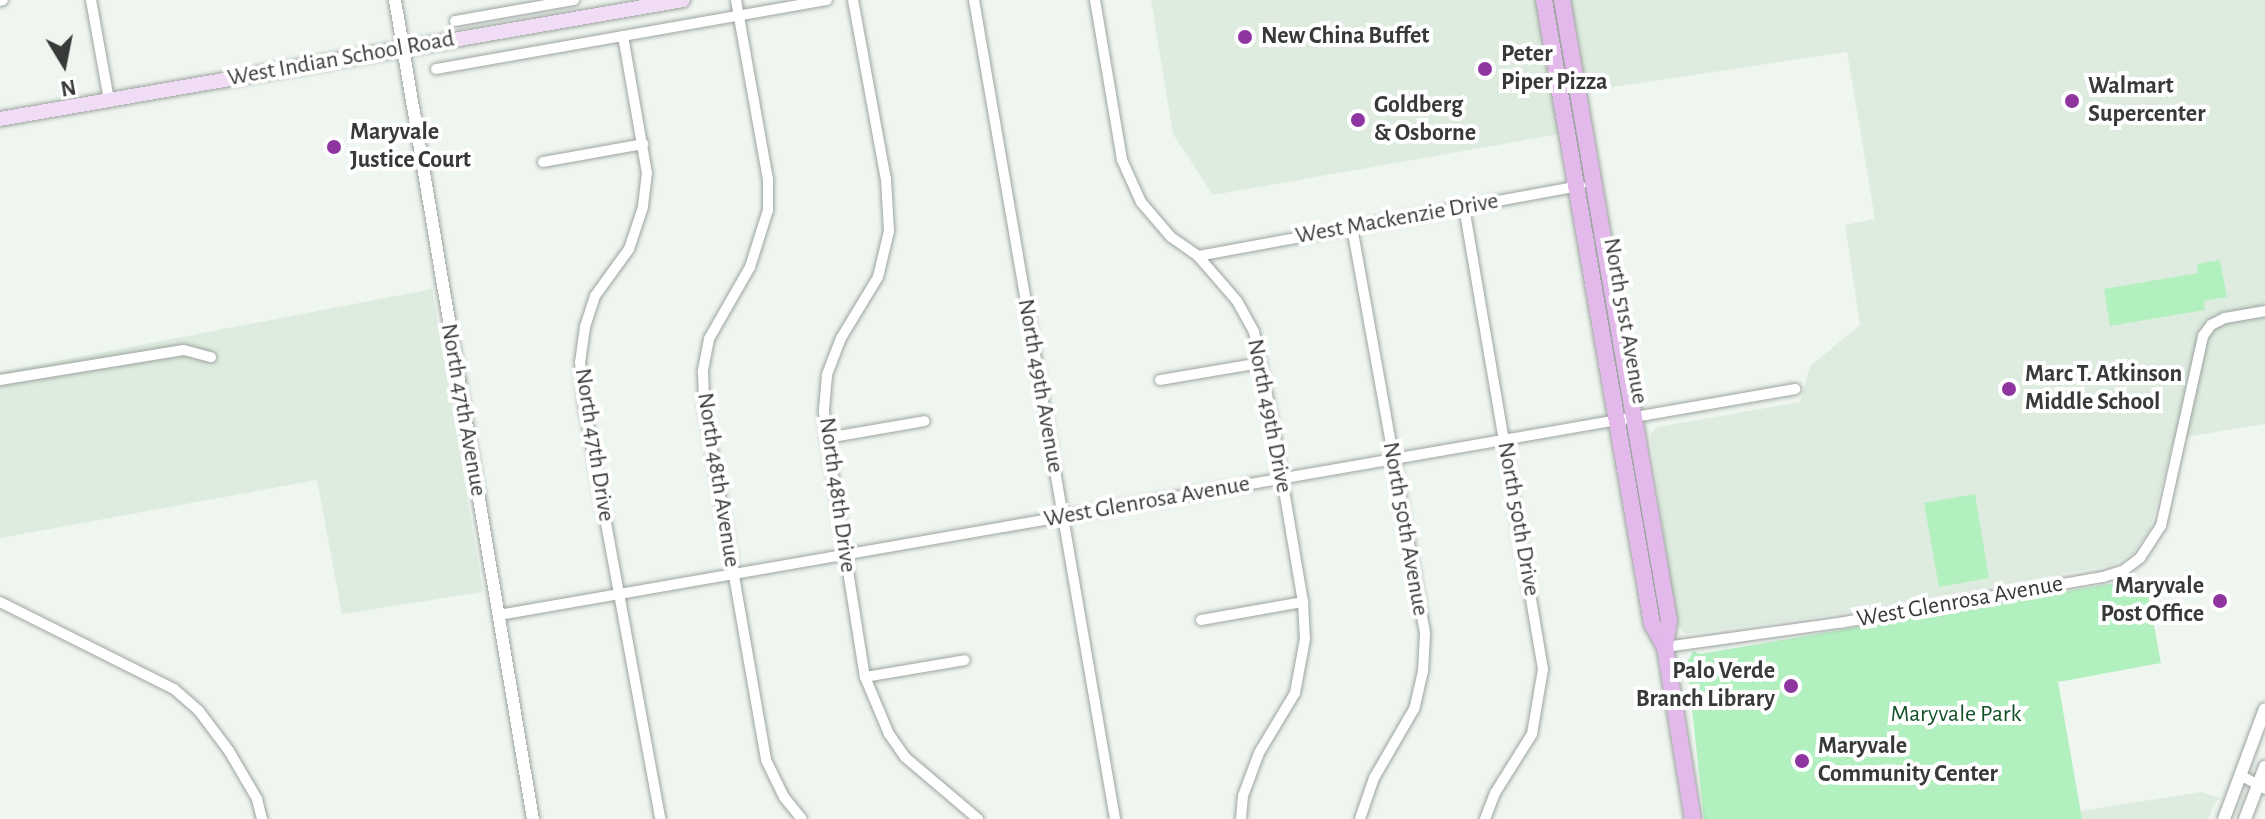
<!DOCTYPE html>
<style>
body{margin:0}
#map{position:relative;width:2265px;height:819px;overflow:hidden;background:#eff6f0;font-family:"Alegreya Sans",sans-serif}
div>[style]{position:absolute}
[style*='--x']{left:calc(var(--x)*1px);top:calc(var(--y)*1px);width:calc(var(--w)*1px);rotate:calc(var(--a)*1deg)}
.built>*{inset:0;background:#deece0}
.green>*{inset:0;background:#b3f0c0}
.roads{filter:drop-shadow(0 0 2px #9da49f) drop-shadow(0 0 2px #9da49f)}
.minor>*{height:10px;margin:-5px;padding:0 5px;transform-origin:5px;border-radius:5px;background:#fff}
.tertiary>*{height:12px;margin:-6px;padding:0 6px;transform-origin:6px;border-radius:6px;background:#fff}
.secondary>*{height:14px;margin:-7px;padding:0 7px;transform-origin:7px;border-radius:7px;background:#f1dcf5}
.primary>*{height:16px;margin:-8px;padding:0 8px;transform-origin:8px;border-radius:8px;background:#e3b9ec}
.dots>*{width:22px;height:22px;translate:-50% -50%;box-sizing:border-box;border:4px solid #fff;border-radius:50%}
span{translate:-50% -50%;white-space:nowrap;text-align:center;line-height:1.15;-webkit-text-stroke:8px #fff;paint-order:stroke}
.poi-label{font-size:24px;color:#373a38;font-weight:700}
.left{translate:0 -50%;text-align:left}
.right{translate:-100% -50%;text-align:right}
.street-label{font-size:24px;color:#373a38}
.park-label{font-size:24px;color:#105027}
.north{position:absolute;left:24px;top:24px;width:80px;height:80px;-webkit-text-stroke:6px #fff;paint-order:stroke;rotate:170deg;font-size:22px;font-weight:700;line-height:32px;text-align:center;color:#373a38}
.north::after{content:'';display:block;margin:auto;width:28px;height:36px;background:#373a38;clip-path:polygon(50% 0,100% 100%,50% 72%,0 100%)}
</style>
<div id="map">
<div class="built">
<div style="clip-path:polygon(1151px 0,1537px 0,1560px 134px,1213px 195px,1173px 134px)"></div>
<div style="clip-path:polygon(1570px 0,2265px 0,2265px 424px,2174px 439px,2150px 529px,2132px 554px,2112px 565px,1823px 616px,1686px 634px,1676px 624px,1650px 434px,1657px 427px,1800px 402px,1810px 366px,1860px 325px,1845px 225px,1875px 219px,1847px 52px,1587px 91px)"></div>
<div style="clip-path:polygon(432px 289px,483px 592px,342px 614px,317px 480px,0 538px,0 372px)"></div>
<div style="clip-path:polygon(2201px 792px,2221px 798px,2215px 802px,2208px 819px,2082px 819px,2080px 811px)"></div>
</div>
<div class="green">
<div style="clip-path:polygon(2220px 260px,2227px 297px,2204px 301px,2205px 310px,2110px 326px,2104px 289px,2198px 273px,2197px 264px)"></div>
<div style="clip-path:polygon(1975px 494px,1989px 578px,1939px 587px,1924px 503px)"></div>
<div style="clip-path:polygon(2145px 578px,2161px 663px,2058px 682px,2082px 819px,1704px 819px,1687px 663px,1693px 651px,1700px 654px)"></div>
</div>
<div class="roads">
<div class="minor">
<div style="--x:91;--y:0;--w:102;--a:79.8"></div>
<div style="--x:736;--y:0;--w:182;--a:79.9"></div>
<div style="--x:768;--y:179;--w:31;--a:90"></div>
<div style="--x:768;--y:210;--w:60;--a:107.5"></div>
<div style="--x:750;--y:267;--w:83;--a:119.7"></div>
<div style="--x:709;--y:339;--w:33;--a:101"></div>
<div style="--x:703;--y:371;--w:33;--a:88"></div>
<div style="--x:704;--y:404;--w:361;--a:80.1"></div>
<div style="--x:766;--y:760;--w:41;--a:64.1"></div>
<div style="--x:784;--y:797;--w:28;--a:51"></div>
<div style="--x:853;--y:0;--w:182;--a:79.6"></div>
<div style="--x:886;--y:179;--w:52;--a:86.7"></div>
<div style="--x:889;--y:231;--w:47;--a:103.4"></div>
<div style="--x:878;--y:277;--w:71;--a:121.2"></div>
<div style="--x:841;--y:338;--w:40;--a:111"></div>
<div style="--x:827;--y:375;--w:37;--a:95"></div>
<div style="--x:824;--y:412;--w:26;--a:83"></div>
<div style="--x:827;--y:438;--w:242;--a:81"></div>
<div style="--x:865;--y:677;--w:62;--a:67.2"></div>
<div style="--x:889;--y:734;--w:28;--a:55"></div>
<div style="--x:905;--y:757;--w:96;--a:40.3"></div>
<div style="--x:974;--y:0;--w:831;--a:80.23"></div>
<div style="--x:1095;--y:0;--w:162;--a:80.4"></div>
<div style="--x:1122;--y:160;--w:46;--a:65.7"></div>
<div style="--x:1141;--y:202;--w:46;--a:49.4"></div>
<div style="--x:1171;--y:237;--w:33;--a:35"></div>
<div style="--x:1198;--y:256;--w:60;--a:49.1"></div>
<div style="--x:1237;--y:301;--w:35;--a:61"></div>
<div style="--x:1254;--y:332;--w:89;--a:78.3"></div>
<div style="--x:1272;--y:419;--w:186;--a:80.4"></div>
<div style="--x:1303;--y:602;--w:37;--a:87"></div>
<div style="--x:1305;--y:639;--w:55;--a:100.5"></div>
<div style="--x:1295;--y:693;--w:70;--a:121"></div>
<div style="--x:1259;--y:753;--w:46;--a:110.4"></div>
<div style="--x:1243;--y:796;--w:23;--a:95"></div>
<div style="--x:0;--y:1;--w:3;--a:-18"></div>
<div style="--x:455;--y:21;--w:121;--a:-10"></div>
<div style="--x:623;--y:36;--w:139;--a:80.1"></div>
<div style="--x:647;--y:173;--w:34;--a:97"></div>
<div style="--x:643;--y:207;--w:44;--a:108.4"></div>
<div style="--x:629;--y:249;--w:58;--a:125.9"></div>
<div style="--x:595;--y:296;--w:33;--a:108"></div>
<div style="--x:585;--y:327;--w:35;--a:98"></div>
<div style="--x:580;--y:362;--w:41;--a:84.4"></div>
<div style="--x:584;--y:403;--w:423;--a:79.6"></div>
<div style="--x:436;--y:69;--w:397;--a:-10"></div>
<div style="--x:543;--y:162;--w:102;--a:-10.2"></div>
<div style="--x:1464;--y:207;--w:469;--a:80.3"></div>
<div style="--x:1543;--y:669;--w:66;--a:99.6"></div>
<div style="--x:1532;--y:734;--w:70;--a:122.1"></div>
<div style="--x:1495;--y:793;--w:28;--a:111"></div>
<div style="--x:1352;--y:227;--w:413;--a:79.8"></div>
<div style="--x:1425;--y:634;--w:37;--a:93"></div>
<div style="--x:1423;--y:671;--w:39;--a:103"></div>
<div style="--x:1414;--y:709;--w:80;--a:120.1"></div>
<div style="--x:1374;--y:778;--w:43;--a:108.9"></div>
<div style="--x:1198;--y:256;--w:389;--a:-10.4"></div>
<div style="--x:0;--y:380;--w:186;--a:-9.3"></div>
<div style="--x:184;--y:350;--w:28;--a:15"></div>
<div style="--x:1160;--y:380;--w:102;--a:-9.6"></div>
<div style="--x:827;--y:438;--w:99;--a:-9.8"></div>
<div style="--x:0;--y:602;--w:195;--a:26.6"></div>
<div style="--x:174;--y:689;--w:33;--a:41"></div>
<div style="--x:199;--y:711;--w:50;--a:53.1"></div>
<div style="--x:229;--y:751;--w:56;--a:59.7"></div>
<div style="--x:257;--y:799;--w:21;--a:76"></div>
<div style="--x:499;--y:615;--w:1316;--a:-9.89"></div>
<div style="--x:1201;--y:620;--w:104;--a:-10"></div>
<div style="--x:1665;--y:647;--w:176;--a:-7.9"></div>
<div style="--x:1839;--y:623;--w:268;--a:-9.9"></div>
<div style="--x:2103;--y:577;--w:22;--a:-18"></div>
<div style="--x:2124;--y:570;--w:20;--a:-37"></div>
<div style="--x:2140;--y:558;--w:38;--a:-57"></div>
<div style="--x:2161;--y:526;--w:195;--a:-77.5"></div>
<div style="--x:2203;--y:336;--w:14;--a:-54"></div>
<div style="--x:2211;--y:325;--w:16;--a:-27"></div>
<div style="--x:2225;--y:318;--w:41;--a:-9.9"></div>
<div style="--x:865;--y:677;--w:101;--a:-9.6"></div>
<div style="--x:2242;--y:776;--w:26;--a:29"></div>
</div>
<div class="tertiary">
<div style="--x:395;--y:0;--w:831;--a:80.44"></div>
<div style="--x:2224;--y:819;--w:117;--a:-69.6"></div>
<div style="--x:2245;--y:819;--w:56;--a:-69"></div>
</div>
<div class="secondary">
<div style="--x:0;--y:119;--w:693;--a:-9.88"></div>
</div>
<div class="primary">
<div style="--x:1544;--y:0;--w:633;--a:80.18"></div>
<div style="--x:1652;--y:624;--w:26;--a:61"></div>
<div style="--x:1562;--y:0;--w:630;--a:80.22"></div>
<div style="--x:1669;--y:621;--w:26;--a:99"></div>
<div style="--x:1665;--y:647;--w:174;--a:80.8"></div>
</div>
</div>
<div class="dots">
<div style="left:1245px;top:37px;background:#8e35a0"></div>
<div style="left:1485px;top:69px;background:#8e35a0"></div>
<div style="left:2072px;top:101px;background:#8e35a0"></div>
<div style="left:1358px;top:120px;background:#8e35a0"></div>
<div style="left:334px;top:147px;background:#8e35a0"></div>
<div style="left:2009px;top:389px;background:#8e35a0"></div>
<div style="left:2220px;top:601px;background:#8e35a0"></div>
<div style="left:1791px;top:686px;background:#8e35a0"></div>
<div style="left:1802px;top:761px;background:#8e35a0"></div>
</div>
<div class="poi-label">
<span class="left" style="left:1261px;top:37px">New China Buffet</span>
<span class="left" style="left:1501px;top:69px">Peter<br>Piper Pizza</span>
<span class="left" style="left:2088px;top:101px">Walmart<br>Supercenter</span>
<span class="left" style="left:1374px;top:120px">Goldberg<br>&amp; Osborne</span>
<span class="left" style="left:350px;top:147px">Maryvale<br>Justice Court</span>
<span class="left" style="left:2025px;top:389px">Marc T. Atkinson<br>Middle School</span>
<span class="right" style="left:2204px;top:601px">Maryvale<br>Post Office</span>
<span class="right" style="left:1775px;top:686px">Palo Verde<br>Branch Library</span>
<span class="left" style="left:1818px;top:761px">Maryvale<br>Community Center</span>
</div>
<div class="street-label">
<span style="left:341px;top:59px;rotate:-10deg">West Indian School Road</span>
<span style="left:1397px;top:219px;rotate:-10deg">West Mackenzie Drive</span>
<span style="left:1625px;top:321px;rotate:80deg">North 51st Avenue</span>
<span style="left:1040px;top:386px;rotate:80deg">North 49th Avenue</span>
<span style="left:463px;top:410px;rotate:80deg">North 47th Avenue</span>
<span style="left:1269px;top:416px;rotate:79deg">North 49th Drive</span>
<span style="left:594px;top:445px;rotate:81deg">North 47th Drive</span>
<span style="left:718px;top:480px;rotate:81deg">North 48th Avenue</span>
<span style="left:837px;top:495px;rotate:82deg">North 48th Drive</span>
<span style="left:1147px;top:502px;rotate:-10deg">West Glenrosa Avenue</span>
<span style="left:1518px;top:519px;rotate:80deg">North 50th Drive</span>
<span style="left:1405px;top:529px;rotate:80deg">North 50th Avenue</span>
<span style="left:1960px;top:602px;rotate:-10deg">West Glenrosa Avenue</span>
</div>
<div class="park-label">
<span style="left:1956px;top:715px">Maryvale Park</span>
</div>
<div class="north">N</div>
</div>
